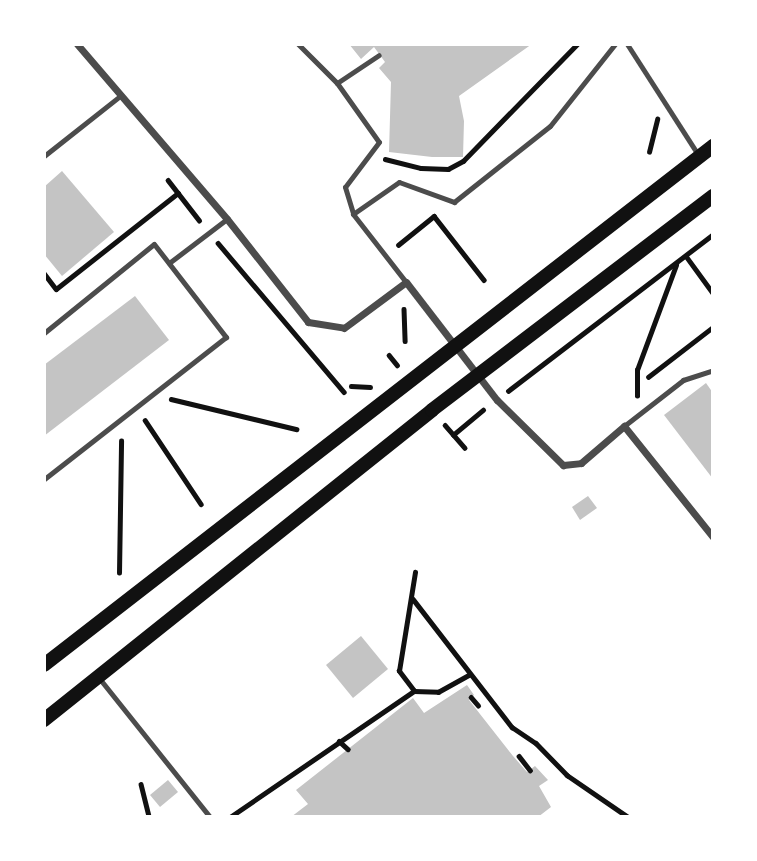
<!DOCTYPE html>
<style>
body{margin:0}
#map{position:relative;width:757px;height:861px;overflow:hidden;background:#fff;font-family:Helvetica,sans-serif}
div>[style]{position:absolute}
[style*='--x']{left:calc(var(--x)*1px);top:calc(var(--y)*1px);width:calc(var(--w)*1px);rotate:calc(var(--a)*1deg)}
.building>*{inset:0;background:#c4c4c4}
.path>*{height:4.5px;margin:-2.25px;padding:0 2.25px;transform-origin:2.25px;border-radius:2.25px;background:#111}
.service>*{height:5px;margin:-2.5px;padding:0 2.5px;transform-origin:2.5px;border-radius:2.5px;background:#4c4c4c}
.minor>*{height:7px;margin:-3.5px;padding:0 3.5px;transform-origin:3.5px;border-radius:3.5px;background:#4c4c4c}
.secondary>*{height:14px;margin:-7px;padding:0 7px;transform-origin:7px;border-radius:7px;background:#111}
span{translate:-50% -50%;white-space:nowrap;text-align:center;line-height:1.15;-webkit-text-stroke:7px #fff;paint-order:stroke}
.frame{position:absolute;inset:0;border:46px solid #fff;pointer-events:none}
</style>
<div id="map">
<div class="building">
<div style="clip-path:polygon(349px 44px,532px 44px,459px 96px,464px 121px,463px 157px,432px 157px,389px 152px,391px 82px,379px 68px,385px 62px,374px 47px,361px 59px)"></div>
<div style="clip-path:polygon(62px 171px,114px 232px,62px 276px,44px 254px,44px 187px)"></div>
<div style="clip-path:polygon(135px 296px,169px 340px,44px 436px,44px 365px)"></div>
<div style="clip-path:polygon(706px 383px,713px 393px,713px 479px,664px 415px)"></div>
<div style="clip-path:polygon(588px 496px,597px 508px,580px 520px,572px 507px)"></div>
<div style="clip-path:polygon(361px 636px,388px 669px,353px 698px,326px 665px)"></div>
<div style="clip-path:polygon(467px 685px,474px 695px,469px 700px,513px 756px,527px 772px,535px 766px,548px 780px,539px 786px,551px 807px,538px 817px,291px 817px,308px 804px,296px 790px,413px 698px,424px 713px)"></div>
<div style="clip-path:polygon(168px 780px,178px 792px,160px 807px,150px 795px)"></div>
</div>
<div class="path">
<div style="--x:649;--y:152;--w:34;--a:-76"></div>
<div style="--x:385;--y:159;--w:37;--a:14"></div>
<div style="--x:421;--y:168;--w:27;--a:2"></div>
<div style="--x:448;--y:169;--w:17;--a:-28"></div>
<div style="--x:463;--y:161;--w:163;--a:-45.7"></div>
<div style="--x:168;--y:180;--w:51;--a:52.2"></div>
<div style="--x:218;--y:243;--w:195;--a:49.8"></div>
<div style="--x:398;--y:245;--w:46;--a:-38.9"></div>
<div style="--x:434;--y:216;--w:81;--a:52"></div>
<div style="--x:686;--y:256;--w:46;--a:53.9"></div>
<div style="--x:44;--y:273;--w:20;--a:53"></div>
<div style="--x:56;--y:289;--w:155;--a:-38.2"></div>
<div style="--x:404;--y:309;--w:32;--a:88"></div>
<div style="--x:389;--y:355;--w:13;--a:51"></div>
<div style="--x:648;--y:377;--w:82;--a:-37.6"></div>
<div style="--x:351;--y:386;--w:19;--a:3"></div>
<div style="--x:508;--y:391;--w:258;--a:-37.4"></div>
<div style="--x:637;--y:396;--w:26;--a:-90"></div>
<div style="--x:637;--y:370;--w:112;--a:-69.6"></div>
<div style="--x:171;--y:399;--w:129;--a:13.5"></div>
<div style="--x:145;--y:420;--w:101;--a:56.3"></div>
<div style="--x:445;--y:425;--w:30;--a:49"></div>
<div style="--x:453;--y:435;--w:39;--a:-40"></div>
<div style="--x:119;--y:573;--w:132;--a:-89.1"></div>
<div style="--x:413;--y:599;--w:162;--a:52.3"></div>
<div style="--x:512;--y:727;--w:29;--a:34"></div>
<div style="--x:536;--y:743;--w:45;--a:45.9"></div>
<div style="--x:567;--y:775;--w:74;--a:34.5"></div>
<div style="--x:414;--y:691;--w:25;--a:-127"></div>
<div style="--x:399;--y:671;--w:100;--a:-80.8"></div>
<div style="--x:471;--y:697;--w:11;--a:49"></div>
<div style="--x:339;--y:741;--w:12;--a:42"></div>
<div style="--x:519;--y:756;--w:18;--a:52"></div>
<div style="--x:141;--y:784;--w:34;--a:76"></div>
<div style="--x:230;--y:817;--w:223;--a:-34.4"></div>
<div style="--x:414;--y:691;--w:24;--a:2"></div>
<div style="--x:438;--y:692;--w:35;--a:-29"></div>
</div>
<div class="service">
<div style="--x:298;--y:44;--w:55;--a:45"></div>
<div style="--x:337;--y:83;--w:72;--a:54.6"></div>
<div style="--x:379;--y:142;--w:56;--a:127.1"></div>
<div style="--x:345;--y:187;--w:28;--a:73"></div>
<div style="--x:353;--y:214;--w:86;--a:52.1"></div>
<div style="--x:627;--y:44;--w:133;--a:57.3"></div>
<div style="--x:337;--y:83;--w:50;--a:-33.7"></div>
<div style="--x:44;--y:156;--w:97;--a:-38.3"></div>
<div style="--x:353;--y:214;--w:56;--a:-34.8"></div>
<div style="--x:399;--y:182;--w:59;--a:20"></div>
<div style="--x:454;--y:202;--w:122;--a:-38.4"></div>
<div style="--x:550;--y:126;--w:105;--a:-51.6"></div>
<div style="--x:169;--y:263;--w:73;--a:-37.2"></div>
<div style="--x:44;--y:333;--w:141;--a:-39"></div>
<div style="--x:154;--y:244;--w:118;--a:52.3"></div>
<div style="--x:226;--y:337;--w:231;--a:142"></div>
<div style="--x:624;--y:426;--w:75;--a:-37.9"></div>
<div style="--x:683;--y:380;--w:32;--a:-18"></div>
<div style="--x:99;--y:678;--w:178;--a:51.4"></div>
</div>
<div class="minor">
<div style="--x:77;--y:44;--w:230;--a:49.4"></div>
<div style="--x:227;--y:219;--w:131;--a:51.8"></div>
<div style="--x:308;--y:322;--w:36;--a:9"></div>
<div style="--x:344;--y:328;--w:77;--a:-36.6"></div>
<div style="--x:406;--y:282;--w:149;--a:52.4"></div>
<div style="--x:497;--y:400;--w:93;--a:44.6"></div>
<div style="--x:563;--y:465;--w:18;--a:-6"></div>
<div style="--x:581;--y:463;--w:57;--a:-40.7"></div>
<div style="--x:624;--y:426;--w:142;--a:51.3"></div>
</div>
<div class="secondary">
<div style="--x:44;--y:665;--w:847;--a:-37.8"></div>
<div style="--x:44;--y:720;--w:497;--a:-38.6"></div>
<div style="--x:432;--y:410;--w:353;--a:-37.3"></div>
</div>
<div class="frame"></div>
</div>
